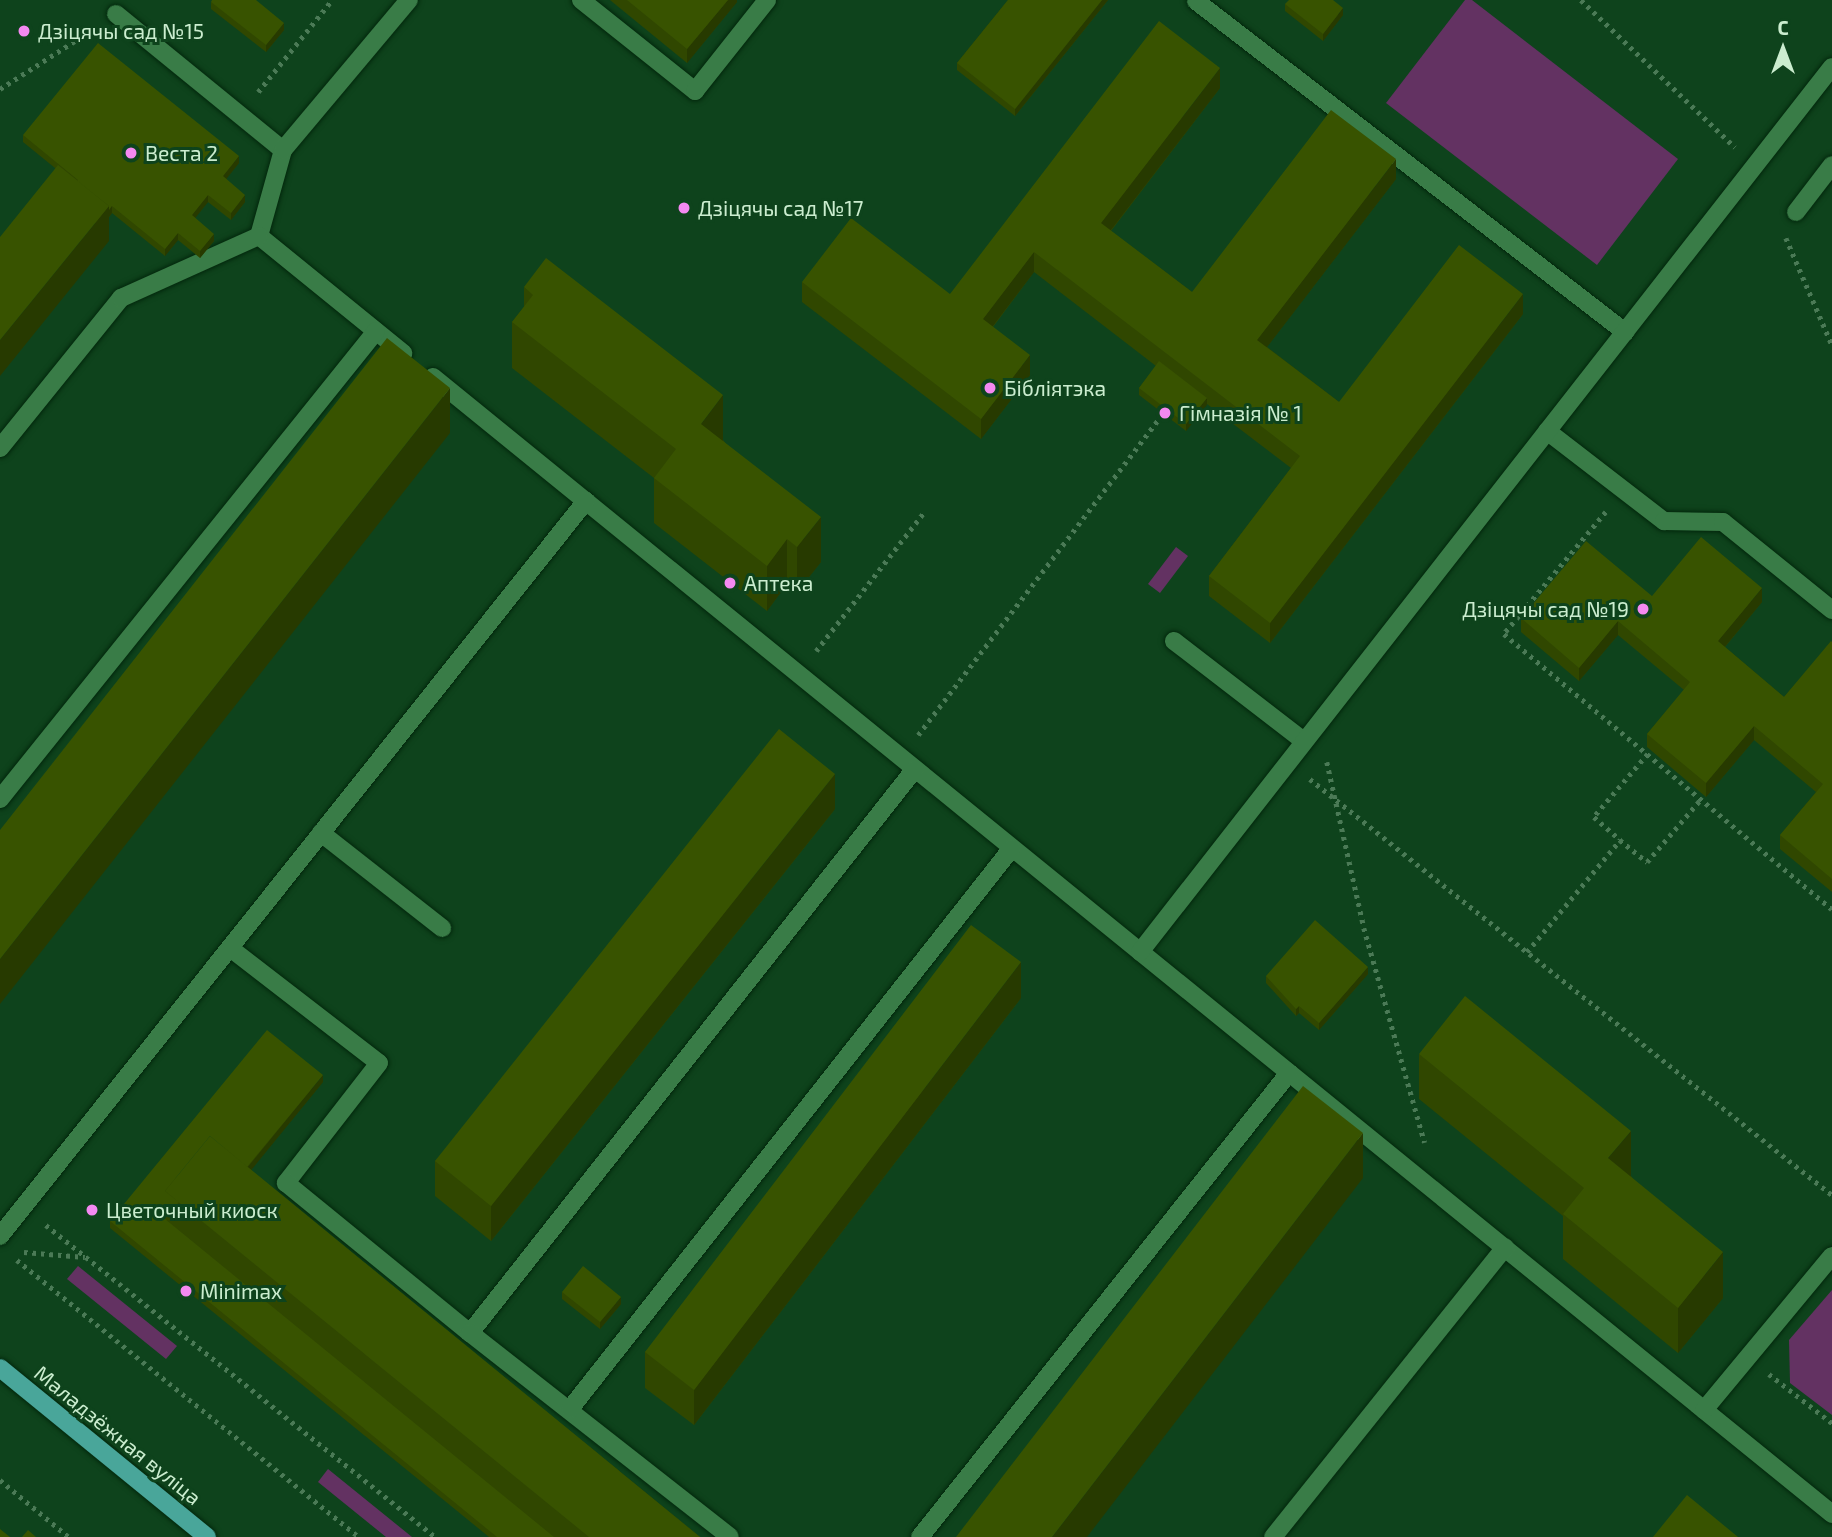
<!DOCTYPE html>
<meta charset="utf-8">
<style>
body{margin:0}
#map{position:relative;width:1832px;height:1537px;overflow:hidden;background:#0e431c;font-family:"Exo 2",sans-serif}
div>[style]{position:absolute}
[style*='--x']{left:calc(var(--x)*1px);top:calc(var(--y)*1px);width:calc(var(--w)*1px);rotate:calc(var(--a)*1deg)}
.green>*{inset:0;background:#633262}
.path>*{height:4.5px;margin-top:-2.25px;transform-origin:0;background:repeating-linear-gradient(90deg,#4b7a56 0 3.5px,transparent 0 8.5px)}
.roads{filter:drop-shadow(0 0 2px #03270c) drop-shadow(0 0 2px #03270c)}
.minor>*{height:18px;margin:-9px;padding:0 9px;transform-origin:9px;border-radius:9px;background:#397c47}
.major>*{height:18px;margin:-9px;padding:0 9px;transform-origin:9px;border-radius:9px;background:#49a69a}
.wall>*{inset:0;background:#304700}
.shaded-wall>*{inset:0;background:#273a00}
.building>*{inset:0;background:#385300}
.dots>*{width:19px;height:19px;translate:-50% -50%;box-sizing:border-box;border:4px solid #0e431c;border-radius:50%}
span{translate:-50% -50%;white-space:nowrap;text-align:center;line-height:1.15;-webkit-text-stroke:6px #0e431c;paint-order:stroke}
.poi-label{font-size:21px;color:#cbedcf}
.left{translate:0 -50%;text-align:left}
.right{translate:-100% -50%;text-align:right}
.street-label{font-size:21px;color:#cbedcf}
.north{position:absolute;left:1748px;top:14px;width:70px;height:70px;-webkit-text-stroke:5px #0e431c;paint-order:stroke;rotate:0deg;font-size:19px;font-weight:700;line-height:28px;text-align:center;color:#cbedcf}
.north::after{content:'';display:block;margin:auto;width:24px;height:32px;background:#cbedcf;clip-path:polygon(50% 0,100% 100%,50% 72%,0 100%)}
</style>
<div id="map">
<div class="green">
<div style="clip-path:polygon(1465px 0,1472px 0,1678px 159px,1597px 265px,1386px 103px)"></div>
<div style="clip-path:polygon(1176px 547px,1188px 556px,1160px 593px,1148px 584px)"></div>
<div style="clip-path:polygon(78px 1266px,177px 1346px,166px 1359px,67px 1279px)"></div>
<div style="clip-path:polygon(1832px 1290px,1832px 1415px,1790px 1383px,1789px 1340px)"></div>
<div style="clip-path:polygon(328px 1469px,412px 1537px,386px 1537px,318px 1482px)"></div>
</div>
<div class="path">
<div style="--x:1581;--y:0;--w:213;--a:43.7"></div>
<div style="--x:0;--y:89;--w:109;--a:-32.7"></div>
<div style="--x:258;--y:92;--w:118;--a:-51.2"></div>
<div style="--x:1786;--y:238;--w:116;--a:66.7"></div>
<div style="--x:1606;--y:512;--w:159;--a:129.9"></div>
<div style="--x:1504;--y:634;--w:428;--a:40"></div>
<div style="--x:816;--y:651;--w:177;--a:-52.1"></div>
<div style="--x:918;--y:735;--w:405;--a:-52.7"></div>
<div style="--x:1648;--y:754;--w:83;--a:130.6"></div>
<div style="--x:1594;--y:817;--w:35;--a:41"></div>
<div style="--x:1620;--y:840;--w:35;--a:39"></div>
<div style="--x:1647;--y:862;--w:83;--a:-49.4"></div>
<div style="--x:1327;--y:762;--w:170;--a:77.4"></div>
<div style="--x:1364;--y:928;--w:223;--a:74.2"></div>
<div style="--x:1310;--y:779;--w:667;--a:38.55"></div>
<div style="--x:1527;--y:952;--w:146;--a:-50.3"></div>
<div style="--x:46;--y:1225;--w:499;--a:38.7"></div>
<div style="--x:24;--y:1252;--w:61;--a:4.7"></div>
<div style="--x:17;--y:1260;--w:440;--a:39"></div>
<div style="--x:1769;--y:1374;--w:80;--a:37.9"></div>
<div style="--x:0;--y:1480;--w:89;--a:39.6"></div>
</div>
<div class="roads">
<div class="minor">
<div style="--x:581;--y:0;--w:146;--a:38.6"></div>
<div style="--x:695;--y:91;--w:116;--a:-51.6"></div>
<div style="--x:1196;--y:1;--w:542;--a:37.65"></div>
<div style="--x:116;--y:14;--w:215;--a:39.2"></div>
<div style="--x:283;--y:150;--w:89;--a:105.6"></div>
<div style="--x:283;--y:150;--w:196;--a:-50"></div>
<div style="--x:1796;--y:212;--w:59;--a:-52.5"></div>
<div style="--x:259;--y:236;--w:186;--a:39.1"></div>
<div style="--x:433;--y:377;--w:1803;--a:39.1"></div>
<div style="--x:1547;--y:431;--w:148;--a:37.6"></div>
<div style="--x:1664;--y:521;--w:59;--a:1"></div>
<div style="--x:1723;--y:522;--w:140;--a:38.9"></div>
<div style="--x:0;--y:448;--w:193;--a:-51.1"></div>
<div style="--x:121;--y:298;--w:151;--a:-24.2"></div>
<div style="--x:1174;--y:641;--w:164;--a:37.6"></div>
<div style="--x:0;--y:799;--w:600;--a:-51.22"></div>
<div style="--x:321;--y:833;--w:154;--a:38.1"></div>
<div style="--x:230;--y:948;--w:188;--a:37.7"></div>
<div style="--x:379;--y:1063;--w:152;--a:127.8"></div>
<div style="--x:286;--y:1183;--w:237;--a:39.2"></div>
<div style="--x:470;--y:1333;--w:718;--a:-51.73"></div>
<div style="--x:1140;--y:952;--w:1123;--a:-51.98"></div>
<div style="--x:0;--y:1236;--w:940;--a:-51.44"></div>
<div style="--x:470;--y:1333;--w:330;--a:38.1"></div>
<div style="--x:570;--y:1409;--w:714;--a:-51.77"></div>
<div style="--x:1704;--y:1410;--w:200;--a:-50.3"></div>
<div style="--x:920;--y:1537;--w:593;--a:-51.51"></div>
<div style="--x:1273;--y:1537;--w:371;--a:-51.3"></div>
</div>
<div class="major">
<div style="--x:0;--y:1368;--w:267;--a:39.2"></div>
</div>
</div>
<div class="wall">
<div style="clip-path:polygon(610px 0,737px 0,737px 2px,687px 63px)"></div>
<div style="clip-path:polygon(1008px 0,1108px 0,1015px 116px,957px 70px,957px 63px)"></div>
<div style="clip-path:polygon(211px 2px,284px 30px,266px 52px,211px 9px)"></div>
<div style="clip-path:polygon(1285px 4px,1343px 15px,1323px 41px,1285px 11px)"></div>
<div style="clip-path:polygon(1220px 88px,1111px 231px,1192px 292px,1396px 179px,1267px 347px,1339px 402px,1523px 314px,1270px 643px,1209px 596px,1209px 576px,1291px 468px,1207px 404px,1186px 431px,1139px 395px,1139px 388px,1156px 366px,1034px 272px,993px 327px,1030px 375px,981px 439px,802px 302px,802px 282px,950px 294px)"></div>
<div style="clip-path:polygon(23px 135px,239px 163px,226px 179px,245px 202px,231px 220px,208px 202px,195px 218px,214px 241px,200px 258px,178px 240px,165px 256px,112px 213px,109px 217px,109px 241px,55px 168px,23px 142px)"></div>
<div style="clip-path:polygon(524px 287px,723px 440px,821px 562px,797px 592px,787px 584px,767px 611px,654px 523px,654px 478px,512px 368px,512px 322px,524px 307px)"></div>
<div style="clip-path:polygon(1652px 596px,1762px 602px,1725px 647px,1784px 697px,1832px 642px,1832px 892px,1780px 849px,1780px 835px,1816px 792px,1754px 740px,1706px 797px,1647px 747px,1647px 734px,1684px 690px,1618px 635px,1579px 681px,1521px 632px,1521px 618px)"></div>
<div style="clip-path:polygon(835px 809px,491px 1241px,435px 1196px,435px 1161px)"></div>
<div style="clip-path:polygon(1368px 974px,1319px 1030px,1299px 1013px,1296px 1016px,1266px 983px,1266px 976px)"></div>
<div style="clip-path:polygon(1021px 998px,694px 1425px,645px 1388px,645px 1352px)"></div>
<div style="clip-path:polygon(1419px 1054px,1631px 1176px,1723px 1298px,1678px 1353px,1563px 1259px,1563px 1216px,1419px 1099px)"></div>
<div style="clip-path:polygon(323px 1082px,251px 1170px,700px 1537px,489px 1537px,110px 1228px,110px 1221px)"></div>
<div style="clip-path:polygon(562px 1292px,621px 1304px,600px 1329px,562px 1299px)"></div>
</div>
<div class="shaded-wall">
<div style="clip-path:polygon(728px 0,737px 0,737px 2px,687px 63px,687px 49px)"></div>
<div style="clip-path:polygon(1102px 0,1108px 0,1015px 116px,1015px 109px)"></div>
<div style="clip-path:polygon(1343px 8px,1343px 15px,1323px 41px,1323px 34px)"></div>
<div style="clip-path:polygon(284px 23px,284px 30px,266px 52px,266px 45px)"></div>
<div style="clip-path:polygon(1220px 68px,1220px 88px,1101px 243px,1101px 223px)"></div>
<div style="clip-path:polygon(239px 156px,239px 163px,223px 183px,223px 176px)"></div>
<div style="clip-path:polygon(1396px 159px,1396px 179px,1257px 360px,1257px 340px)"></div>
<div style="clip-path:polygon(208px 195px,208px 202px,192px 222px,192px 215px)"></div>
<div style="clip-path:polygon(245px 195px,245px 202px,231px 220px,231px 213px)"></div>
<div style="clip-path:polygon(109px 206px,112px 206px,112px 213px,109px 217px,109px 241px,0 376px,0 340px)"></div>
<div style="clip-path:polygon(178px 233px,178px 240px,165px 256px,165px 249px)"></div>
<div style="clip-path:polygon(214px 234px,214px 241px,200px 258px,200px 251px)"></div>
<div style="clip-path:polygon(1034px 252px,1034px 272px,983px 339px,983px 319px)"></div>
<div style="clip-path:polygon(1523px 294px,1523px 314px,1270px 643px,1270px 623px)"></div>
<div style="clip-path:polygon(1030px 355px,1030px 375px,981px 439px,981px 419px)"></div>
<div style="clip-path:polygon(450px 388px,450px 433px,0 1004px,0 959px)"></div>
<div style="clip-path:polygon(723px 395px,723px 440px,701px 469px,701px 424px)"></div>
<div style="clip-path:polygon(1207px 398px,1207px 405px,1186px 431px,1186px 424px)"></div>
<div style="clip-path:polygon(821px 517px,821px 562px,797px 592px,797px 547px)"></div>
<div style="clip-path:polygon(787px 539px,787px 584px,767px 611px,767px 566px)"></div>
<div style="clip-path:polygon(1762px 588px,1762px 602px,1718px 655px,1718px 641px)"></div>
<div style="clip-path:polygon(1618px 621px,1618px 635px,1579px 681px,1579px 668px)"></div>
<div style="clip-path:polygon(1754px 726px,1754px 740px,1706px 797px,1706px 783px)"></div>
<div style="clip-path:polygon(835px 774px,835px 809px,491px 1241px,491px 1206px)"></div>
<div style="clip-path:polygon(1021px 962px,1021px 998px,694px 1425px,694px 1390px)"></div>
<div style="clip-path:polygon(1368px 967px,1368px 974px,1319px 1030px,1319px 1023px)"></div>
<div style="clip-path:polygon(1299px 1006px,1299px 1013px,1296px 1016px,1296px 1009px)"></div>
<div style="clip-path:polygon(323px 1075px,323px 1082px,234px 1191px,234px 1184px)"></div>
<div style="clip-path:polygon(1631px 1131px,1631px 1176px,1608px 1204px,1608px 1158px)"></div>
<div style="clip-path:polygon(1363px 1133px,1363px 1178px,1087px 1537px,1052px 1537px)"></div>
<div style="clip-path:polygon(1723px 1252px,1723px 1298px,1678px 1353px,1678px 1308px)"></div>
<div style="clip-path:polygon(621px 1297px,621px 1304px,600px 1329px,600px 1322px)"></div>
</div>
<div class="building">
<div style="clip-path:polygon(212px 0,256px 0,284px 23px,266px 45px,211px 2px)"></div>
<div style="clip-path:polygon(627px 0,728px 0,687px 49px)"></div>
<div style="clip-path:polygon(1008px 0,1102px 0,1015px 109px,957px 63px)"></div>
<div style="clip-path:polygon(1289px 0,1333px 0,1343px 8px,1323px 34px,1285px 4px)"></div>
<div style="clip-path:polygon(1159px 21px,1220px 68px,1101px 223px,1192px 292px,1331px 110px,1396px 159px,1257px 340px,1339px 402px,1459px 245px,1523px 294px,1270px 623px,1209px 576px,1300px 456px,1034px 252px,983px 319px,1030px 355px,981px 419px,802px 282px,851px 218px,950px 294px)"></div>
<div style="clip-path:polygon(98px 43px,239px 156px,223px 176px,245px 195px,231px 213px,208px 195px,192px 215px,214px 234px,200px 251px,178px 233px,165px 249px,112px 206px,109px 210px,109px 206px,77px 181px,78px 180px,23px 135px)"></div>
<div style="clip-path:polygon(58px 165px,109px 206px,0 340px,0 237px)"></div>
<div style="clip-path:polygon(546px 258px,723px 395px,701px 424px,821px 517px,797px 547px,787px 539px,767px 566px,654px 478px,676px 449px,512px 322px,533px 295px,524px 287px)"></div>
<div style="clip-path:polygon(387px 338px,450px 388px,0 959px,0 830px)"></div>
<div style="clip-path:polygon(1159px 361px,1207px 398px,1186px 424px,1139px 388px)"></div>
<div style="clip-path:polygon(1701px 537px,1762px 588px,1718px 641px,1784px 697px,1831px 641px,1832px 642px,1832px 879px,1780px 835px,1823px 784px,1754px 726px,1706px 783px,1647px 734px,1690px 682px,1618px 621px,1579px 668px,1521px 618px,1586px 541px,1652px 596px)"></div>
<div style="clip-path:polygon(779px 729px,835px 774px,491px 1206px,435px 1161px)"></div>
<div style="clip-path:polygon(1315px 920px,1368px 967px,1319px 1023px,1299px 1006px,1296px 1009px,1266px 976px)"></div>
<div style="clip-path:polygon(971px 925px,1021px 962px,694px 1390px,645px 1352px)"></div>
<div style="clip-path:polygon(1465px 996px,1631px 1131px,1608px 1158px,1723px 1252px,1678px 1308px,1563px 1214px,1584px 1188px,1419px 1054px)"></div>
<div style="clip-path:polygon(267px 1030px,323px 1075px,247px 1167px,210px 1136px,165px 1191px,179px 1202px,165px 1219px,554px 1537px,497px 1537px,110px 1221px)"></div>
<div style="clip-path:polygon(1303px 1086px,1363px 1133px,1052px 1537px,956px 1537px)"></div>
<div style="clip-path:polygon(210px 1136px,700px 1537px,589px 1537px,165px 1191px)"></div>
<div style="clip-path:polygon(583px 1266px,621px 1297px,600px 1322px,562px 1292px)"></div>
<div style="clip-path:polygon(1687px 1495px,1738px 1537px,1653px 1537px)"></div>
<div style="clip-path:polygon(0 1529px,10px 1537px,0 1537px)"></div>
<div style="clip-path:polygon(28px 1530px,36px 1537px,22px 1537px)"></div>
</div>
<div class="dots">
<div style="left:24px;top:31px;background:#f489f1"></div>
<div style="left:131px;top:153px;background:#f489f1"></div>
<div style="left:684px;top:208px;background:#f489f1"></div>
<div style="left:990px;top:388px;background:#f489f1"></div>
<div style="left:1165px;top:413px;background:#f489f1"></div>
<div style="left:730px;top:583px;background:#f489f1"></div>
<div style="left:1643px;top:609px;background:#f489f1"></div>
<div style="left:92px;top:1210px;background:#f489f1"></div>
<div style="left:186px;top:1291px;background:#f489f1"></div>
</div>
<div class="poi-label">
<span class="left" style="left:38px;top:31px">Дзіцячы сад №15</span>
<span class="left" style="left:145px;top:153px">Веста 2</span>
<span class="left" style="left:698px;top:208px">Дзіцячы сад №17</span>
<span class="left" style="left:1004px;top:388px">Бібліятэка</span>
<span class="left" style="left:1179px;top:413px">Гімназія № 1</span>
<span class="left" style="left:744px;top:583px">Аптека</span>
<span class="right" style="left:1629px;top:609px">Дзіцячы сад №19</span>
<span class="left" style="left:106px;top:1210px">Цветочный киоск</span>
<span class="left" style="left:200px;top:1291px">Minimax</span>
</div>
<div class="street-label">
<span style="left:118px;top:1435px;rotate:39deg">Маладзёжная вуліца</span>
</div>
<div class="north">С</div>
</div>
